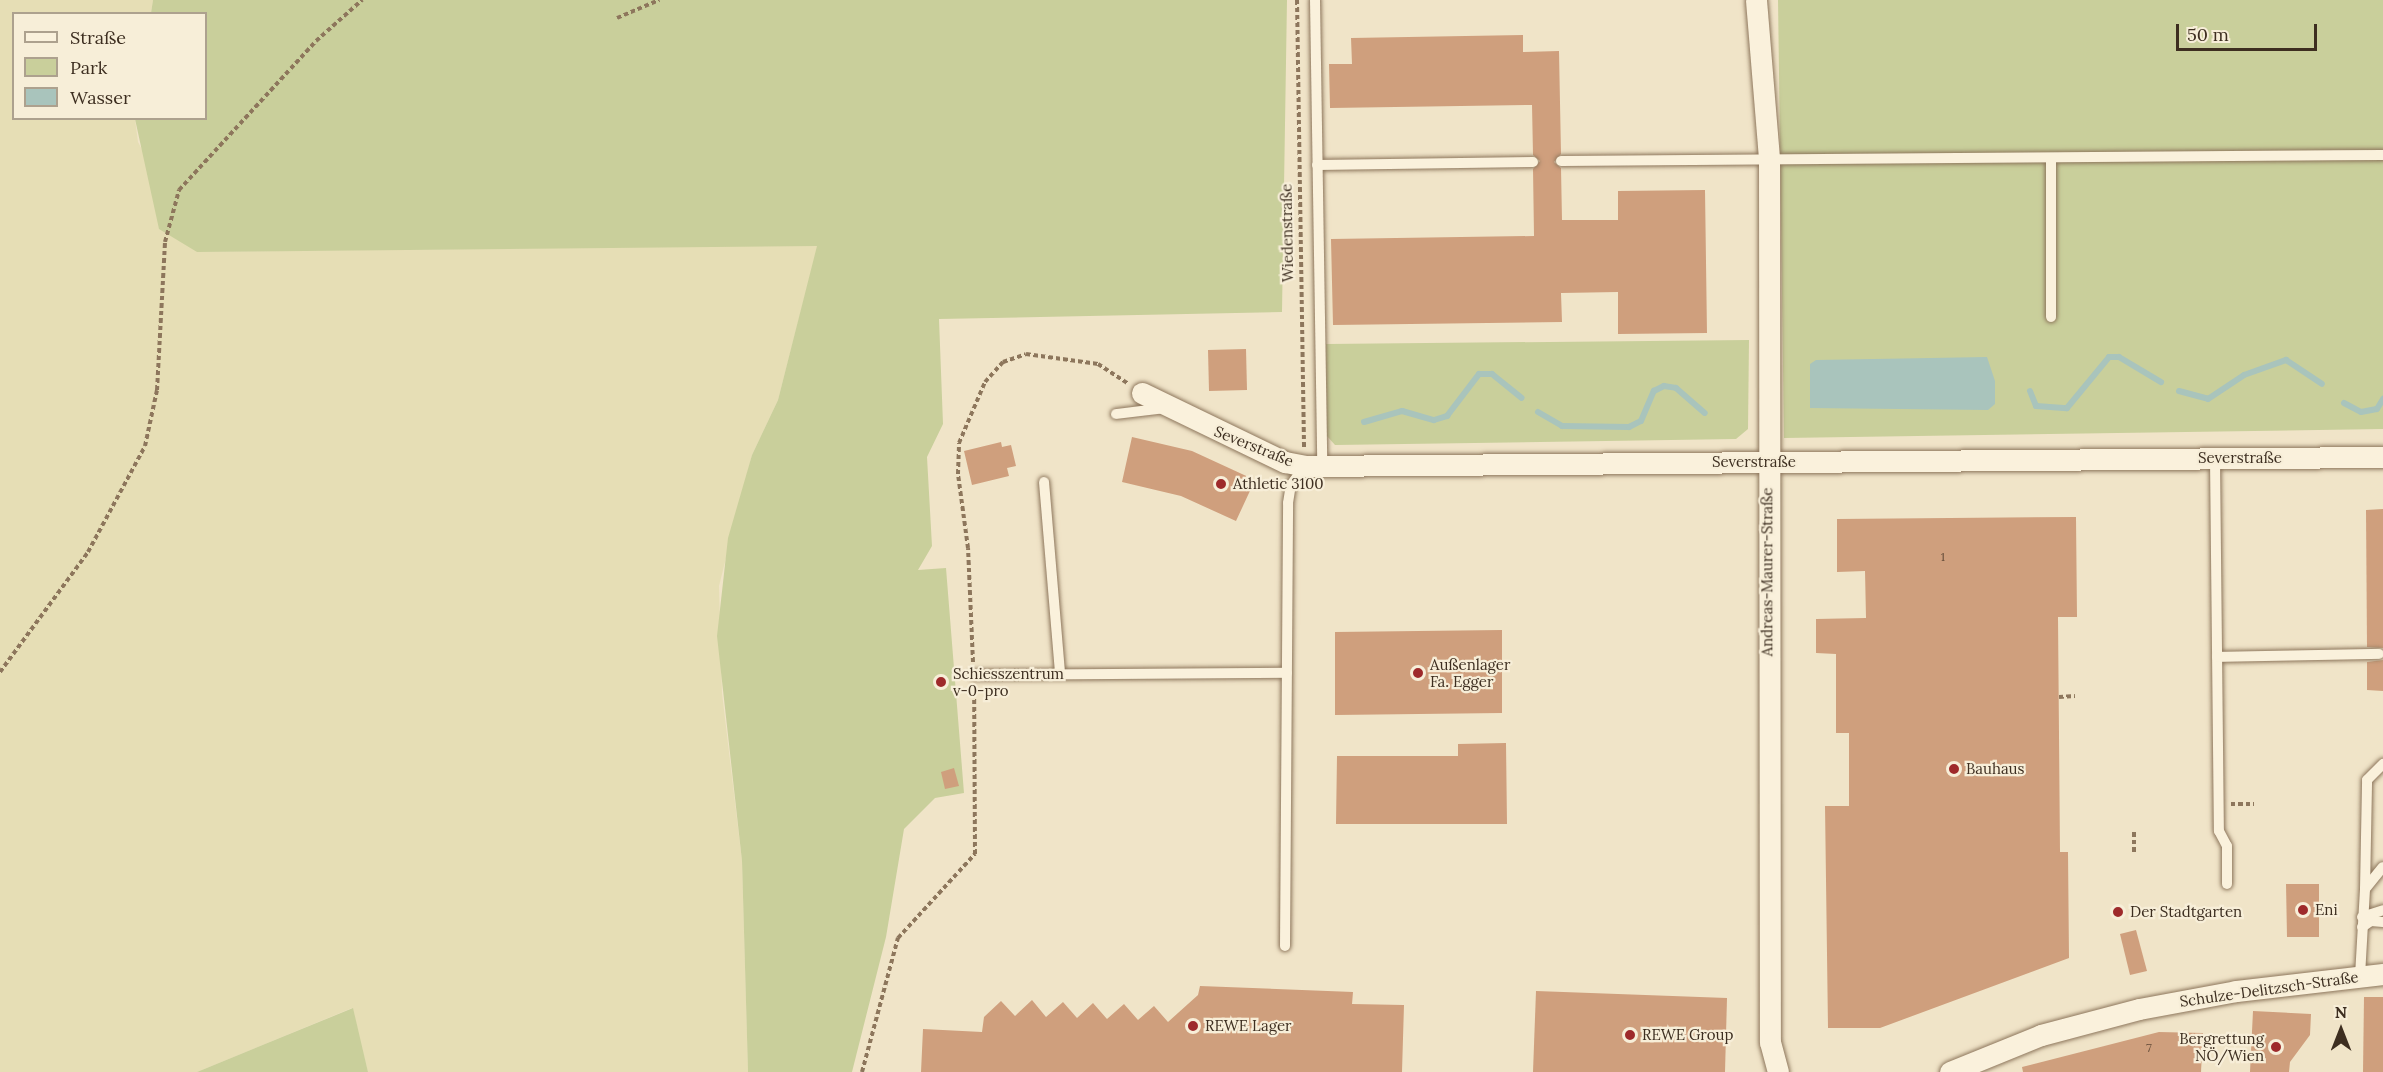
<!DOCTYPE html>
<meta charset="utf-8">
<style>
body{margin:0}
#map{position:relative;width:2383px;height:1072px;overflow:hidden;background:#f0e4c8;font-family:Lora,serif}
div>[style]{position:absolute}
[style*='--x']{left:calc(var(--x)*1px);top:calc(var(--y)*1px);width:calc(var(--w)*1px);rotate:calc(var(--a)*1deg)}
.farmland>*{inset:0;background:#e6deb5}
.green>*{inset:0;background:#c9cf9b}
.water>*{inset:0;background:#a9c4bc}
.stream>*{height:6px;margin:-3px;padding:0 3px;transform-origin:3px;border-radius:3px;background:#a9c4bc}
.building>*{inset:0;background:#cf9f7d}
.path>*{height:4px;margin-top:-2px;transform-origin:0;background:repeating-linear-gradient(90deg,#8d765c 0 4.5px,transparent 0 7.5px)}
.roads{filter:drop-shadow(0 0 2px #8d765c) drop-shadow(0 0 2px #8d765c)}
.lane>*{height:10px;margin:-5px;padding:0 5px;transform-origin:5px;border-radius:5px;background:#faf1dc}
.street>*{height:21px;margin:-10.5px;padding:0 10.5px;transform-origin:10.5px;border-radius:10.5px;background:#faf1dc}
.dots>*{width:16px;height:16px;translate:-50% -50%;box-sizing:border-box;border:3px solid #f7eed8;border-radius:50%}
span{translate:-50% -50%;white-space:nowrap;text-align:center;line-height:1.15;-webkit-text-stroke:4.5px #f7eed8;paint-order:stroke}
.number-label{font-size:12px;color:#624a37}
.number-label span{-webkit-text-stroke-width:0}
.street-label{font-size:15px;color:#3d2e20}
.poi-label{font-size:15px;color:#3d2e20}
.left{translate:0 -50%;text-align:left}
.right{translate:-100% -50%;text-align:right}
.legend{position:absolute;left:12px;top:12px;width:195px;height:108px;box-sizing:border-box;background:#f7eed8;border:2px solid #ada18e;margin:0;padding:8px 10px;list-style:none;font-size:18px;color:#3d2e20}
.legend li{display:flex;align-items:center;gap:12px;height:30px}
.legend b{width:30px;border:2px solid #ada18e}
.north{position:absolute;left:2311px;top:1000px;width:60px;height:60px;-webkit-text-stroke:4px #f7eed8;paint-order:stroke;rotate:0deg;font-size:16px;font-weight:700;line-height:24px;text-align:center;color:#3d2e20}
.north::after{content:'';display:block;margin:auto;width:21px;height:27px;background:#3d2e20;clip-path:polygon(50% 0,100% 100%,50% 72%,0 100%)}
.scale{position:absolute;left:2176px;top:24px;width:141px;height:27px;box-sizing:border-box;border:3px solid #3d2e20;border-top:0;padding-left:8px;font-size:18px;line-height:21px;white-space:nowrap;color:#3d2e20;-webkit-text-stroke:4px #f7eed8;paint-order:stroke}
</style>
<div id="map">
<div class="farmland">
<div style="clip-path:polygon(0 0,153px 0,151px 13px,14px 14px,14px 118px,135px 119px,138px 142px,197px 252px,818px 245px,778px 400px,752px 455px,719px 586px,722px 693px,742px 861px,748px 1072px,368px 1072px,352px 1008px,197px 1072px,0 1072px)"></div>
</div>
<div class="green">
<div style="clip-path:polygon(153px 0,1287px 0,1282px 312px,939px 319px,943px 424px,927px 457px,932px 546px,918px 570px,946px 568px,964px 793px,935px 798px,904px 829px,886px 937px,852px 1072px,748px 1072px,742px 861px,717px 636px,728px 538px,752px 455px,778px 400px,817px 246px,197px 252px,159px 229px,135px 119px,206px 118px,206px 14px,151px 13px)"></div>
<div style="clip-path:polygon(1778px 0,2383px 0,2383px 429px,1784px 438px)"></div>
<div style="clip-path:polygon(1749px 340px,1748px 429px,1736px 439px,1335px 445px,1327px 436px,1326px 344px)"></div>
<div style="clip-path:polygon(353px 1008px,368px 1072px,197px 1072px)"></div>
</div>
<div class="water">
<div style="clip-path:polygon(1987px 357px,1995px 381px,1995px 404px,1988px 410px,1810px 408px,1810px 364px,1816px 360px)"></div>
</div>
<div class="stream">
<div style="--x:2030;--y:391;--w:16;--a:68"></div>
<div style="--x:2036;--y:406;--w:31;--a:4"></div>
<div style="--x:2067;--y:408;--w:66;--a:-50.5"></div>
<div style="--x:2109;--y:357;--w:10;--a:0"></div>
<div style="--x:2119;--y:357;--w:49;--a:30.8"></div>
<div style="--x:2179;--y:391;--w:30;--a:15"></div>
<div style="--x:2208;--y:399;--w:43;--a:-33.7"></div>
<div style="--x:2244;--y:375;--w:45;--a:-19.7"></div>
<div style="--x:2286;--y:360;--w:43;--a:33.7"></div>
<div style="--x:2344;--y:403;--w:19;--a:28"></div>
<div style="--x:2361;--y:412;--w:16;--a:-11"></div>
<div style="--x:2377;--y:409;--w:12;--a:-59"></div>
<div style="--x:1538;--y:412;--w:28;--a:30"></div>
<div style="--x:1562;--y:426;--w:67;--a:0.9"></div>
<div style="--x:1629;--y:427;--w:13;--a:-27"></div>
<div style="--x:1641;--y:421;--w:33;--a:-67"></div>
<div style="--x:1654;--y:391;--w:11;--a:-27"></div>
<div style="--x:1664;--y:386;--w:12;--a:9"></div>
<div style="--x:1676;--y:388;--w:38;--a:41"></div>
<div style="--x:1364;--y:422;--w:40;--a:-16"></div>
<div style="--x:1402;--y:411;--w:33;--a:16"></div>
<div style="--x:1434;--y:420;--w:14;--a:-17"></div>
<div style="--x:1447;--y:416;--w:53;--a:-52.7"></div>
<div style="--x:1479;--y:374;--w:13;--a:0"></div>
<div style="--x:1492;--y:374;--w:38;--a:39"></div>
</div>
<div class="building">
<div style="clip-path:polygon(1523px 35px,1523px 52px,1559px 51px,1561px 154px,1554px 162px,1561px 168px,1562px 220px,1618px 220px,1618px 191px,1705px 190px,1707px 333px,1618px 334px,1618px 292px,1561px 293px,1562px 322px,1333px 325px,1331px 239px,1534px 236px,1533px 169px,1540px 161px,1533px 155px,1532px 105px,1330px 108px,1329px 64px,1352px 64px,1351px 38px)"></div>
<div style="clip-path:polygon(1246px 349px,1247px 390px,1209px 391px,1208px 350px)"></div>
<div style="clip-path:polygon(1132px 437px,1192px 451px,1255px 480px,1236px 521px,1181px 496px,1122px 482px)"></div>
<div style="clip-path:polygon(1001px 442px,1002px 447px,1011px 445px,1016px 466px,1007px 468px,1009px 476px,972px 485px,964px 451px)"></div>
<div style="clip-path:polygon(2383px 509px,2383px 648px,2367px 647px,2366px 510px)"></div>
<div style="clip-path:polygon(2076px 517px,2077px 617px,2058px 617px,2060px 852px,2068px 852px,2069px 958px,1880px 1028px,1828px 1028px,1825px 806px,1849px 806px,1849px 733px,1836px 733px,1836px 654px,1816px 653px,1816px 619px,1866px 618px,1865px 571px,1837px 572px,1837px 519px)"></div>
<div style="clip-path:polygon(1502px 630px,1502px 713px,1335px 715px,1335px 632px)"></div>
<div style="clip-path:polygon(2383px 660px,2383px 691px,2367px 690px,2367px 662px)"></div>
<div style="clip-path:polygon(1506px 743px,1507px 824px,1336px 824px,1337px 756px,1458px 756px,1458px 744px)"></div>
<div style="clip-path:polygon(954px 768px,959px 786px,945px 789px,941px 772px)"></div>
<div style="clip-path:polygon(2286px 884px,2319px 884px,2319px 937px,2287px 937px)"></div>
<div style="clip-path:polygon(2136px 930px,2147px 971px,2130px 975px,2120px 934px)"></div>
<div style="clip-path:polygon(1200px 986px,1353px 992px,1352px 1004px,1404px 1005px,1402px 1072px,921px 1072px,923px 1029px,982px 1032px,984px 1017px,1001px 1001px,1015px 1016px,1032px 1000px,1046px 1017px,1063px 1002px,1077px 1018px,1093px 1003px,1107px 1019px,1124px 1004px,1138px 1020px,1154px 1006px,1168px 1022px,1198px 995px)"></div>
<div style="clip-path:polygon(1536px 991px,1727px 998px,1725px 1072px,1533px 1072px)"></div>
<div style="clip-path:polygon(2364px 997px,2383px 997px,2383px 1072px,2363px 1072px)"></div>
<div style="clip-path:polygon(2253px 1011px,2311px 1014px,2310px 1035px,2290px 1062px,2289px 1072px,2250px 1072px)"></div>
<div style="clip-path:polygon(2159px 1032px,2203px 1033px,2201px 1072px,2023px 1072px,2022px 1067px)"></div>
</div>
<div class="path">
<div style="--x:1297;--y:0;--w:447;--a:89.1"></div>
<div style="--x:617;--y:18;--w:46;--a:-23.2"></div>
<div style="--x:973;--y:662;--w:114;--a:-92.5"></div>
<div style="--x:968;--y:548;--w:75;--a:-97.7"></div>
<div style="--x:958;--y:474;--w:31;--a:-88"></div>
<div style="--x:959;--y:443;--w:66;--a:-66.9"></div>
<div style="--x:985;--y:382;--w:27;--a:-48"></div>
<div style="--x:1003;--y:362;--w:24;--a:-19"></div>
<div style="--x:1026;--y:354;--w:73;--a:7.9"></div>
<div style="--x:1098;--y:364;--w:35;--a:33"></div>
<div style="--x:0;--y:672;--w:149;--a:-53.7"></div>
<div style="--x:88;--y:552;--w:120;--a:-61.7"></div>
<div style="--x:145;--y:446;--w:57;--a:-77.9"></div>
<div style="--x:157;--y:390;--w:148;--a:-86.9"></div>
<div style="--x:165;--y:242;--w:54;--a:-74.9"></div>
<div style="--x:179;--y:190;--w:202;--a:-47.4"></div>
<div style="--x:316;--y:41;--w:62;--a:-41.7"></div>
<div style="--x:2059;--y:697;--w:16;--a:-4"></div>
<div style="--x:2231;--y:804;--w:23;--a:0"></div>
<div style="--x:2134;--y:832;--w:20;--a:90"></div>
<div style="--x:862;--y:1072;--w:139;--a:-75"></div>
<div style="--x:898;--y:938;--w:114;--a:-47.5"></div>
<div style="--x:975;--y:854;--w:166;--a:-90.3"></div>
</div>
<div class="roads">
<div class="lane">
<div style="--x:1315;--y:0;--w:465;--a:89.1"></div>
<div style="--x:2051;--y:159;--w:158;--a:90"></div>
<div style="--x:1561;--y:161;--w:822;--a:-0.42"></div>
<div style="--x:1317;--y:165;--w:216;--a:-0.8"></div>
<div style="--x:1116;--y:414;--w:49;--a:-7"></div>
<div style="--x:2215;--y:459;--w:372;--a:89.4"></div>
<div style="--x:2219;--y:831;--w:17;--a:62"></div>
<div style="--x:2227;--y:846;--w:38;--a:90"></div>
<div style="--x:1044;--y:482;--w:190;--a:85.2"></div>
<div style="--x:2217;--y:657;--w:162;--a:-1.1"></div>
<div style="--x:974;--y:675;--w:313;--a:-0.4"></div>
<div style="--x:2365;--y:889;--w:109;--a:-88.9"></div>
<div style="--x:2367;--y:780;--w:23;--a:-45"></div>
<div style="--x:2362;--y:917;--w:22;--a:-18"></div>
<div style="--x:2362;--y:927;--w:11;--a:-34"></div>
<div style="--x:2371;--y:921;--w:12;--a:5"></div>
<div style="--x:1285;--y:946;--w:443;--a:-89.6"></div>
<div style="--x:1288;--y:503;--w:18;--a:-81"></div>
<div style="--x:1291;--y:485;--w:24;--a:-54"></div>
<div style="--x:2360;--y:976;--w:87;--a:-86.7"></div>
<div style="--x:2365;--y:889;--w:28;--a:-51"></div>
</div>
<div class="street">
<div style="--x:1756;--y:0;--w:159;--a:85.3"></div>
<div style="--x:1769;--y:158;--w:884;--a:89.94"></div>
<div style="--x:1770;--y:1042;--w:31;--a:75"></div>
<div style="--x:1142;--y:393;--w:159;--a:25.8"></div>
<div style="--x:1285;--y:462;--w:20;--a:11"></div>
<div style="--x:1305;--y:466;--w:1078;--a:-0.48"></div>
<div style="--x:1950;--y:1072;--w:98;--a:-22.1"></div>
<div style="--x:2041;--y:1035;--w:101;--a:-14.9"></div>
<div style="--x:2139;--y:1009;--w:99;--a:-10.5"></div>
<div style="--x:2236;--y:991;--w:148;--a:-6.6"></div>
</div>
</div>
<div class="dots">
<div style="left:1221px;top:484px;background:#9e2a2b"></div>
<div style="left:1418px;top:673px;background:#9e2a2b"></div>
<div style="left:941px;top:682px;background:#9e2a2b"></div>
<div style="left:1954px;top:769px;background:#9e2a2b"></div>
<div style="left:2303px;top:910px;background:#9e2a2b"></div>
<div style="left:2118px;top:912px;background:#9e2a2b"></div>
<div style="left:1193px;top:1026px;background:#9e2a2b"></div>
<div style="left:1630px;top:1035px;background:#9e2a2b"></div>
<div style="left:2276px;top:1047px;background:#9e2a2b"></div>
</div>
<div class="number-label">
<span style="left:1943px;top:557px">1</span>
<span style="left:2149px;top:1048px">7</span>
</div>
<div class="street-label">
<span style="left:1287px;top:233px;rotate:-91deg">Wiedenstraße</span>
<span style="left:1254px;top:446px;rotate:22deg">Severstraße</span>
<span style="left:2240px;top:458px">Severstraße</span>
<span style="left:1754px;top:462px">Severstraße</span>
<span style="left:1767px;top:572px;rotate:-90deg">Andreas-Maurer-Straße</span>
<span style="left:2269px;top:989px;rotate:-8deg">Schulze-Delitzsch-Straße</span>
</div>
<div class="poi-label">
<span class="left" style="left:1233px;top:484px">Athletic 3100</span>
<span class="left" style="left:1430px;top:673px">Außenlager<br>Fa. Egger</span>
<span class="left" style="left:953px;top:682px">Schiesszentrum<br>v-0-pro</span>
<span class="left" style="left:1966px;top:769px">Bauhaus</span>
<span class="left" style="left:2315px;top:910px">Eni</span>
<span class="left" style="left:2130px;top:912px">Der Stadtgarten</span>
<span class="left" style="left:1205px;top:1026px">REWE Lager</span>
<span class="left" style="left:1642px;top:1035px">REWE Group</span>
<span class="right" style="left:2264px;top:1047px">Bergrettung<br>NÖ/Wien</span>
</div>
<ul class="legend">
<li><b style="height:8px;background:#faf1dc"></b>Straße</li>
<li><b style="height:16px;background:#c9cf9b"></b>Park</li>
<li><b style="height:16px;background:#a9c4bc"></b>Wasser</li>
</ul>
<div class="north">N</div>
<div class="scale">50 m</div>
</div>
